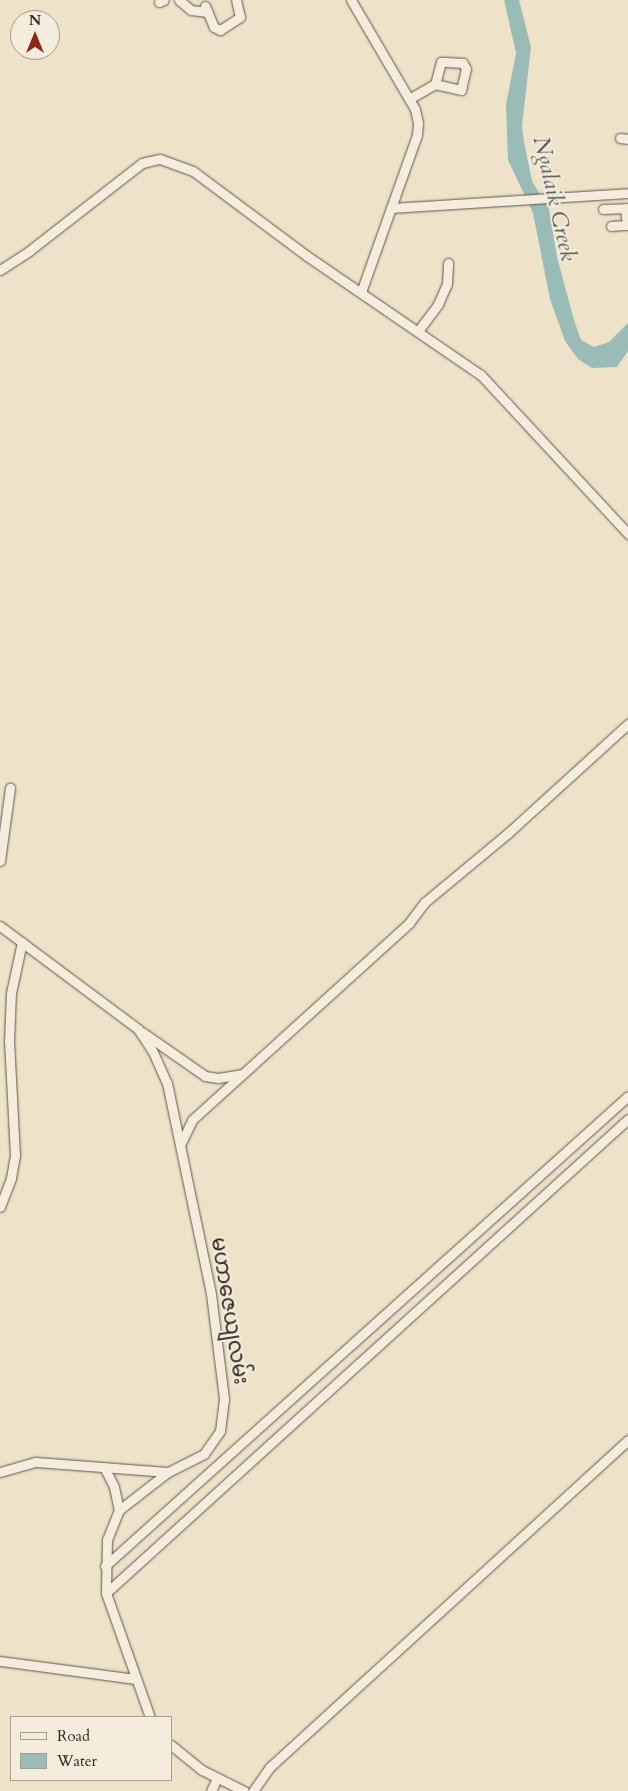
<!DOCTYPE html>
<meta charset="utf-8">
<style>
body{margin:0}
#map{position:relative;width:628px;height:1791px;overflow:hidden;background:#eee2c9;font-family:Cardo,"Noto Sans Myanmar",serif}
div>[style]{position:absolute}
[style*='--x']{left:calc(var(--x)*1px);top:calc(var(--y)*1px);width:calc(var(--w)*1px);rotate:calc(var(--a)*1deg)}
.water>*{inset:0;background:#99bdb6}
.roads{filter:drop-shadow(0 0 1px #60544a) drop-shadow(0 0 1px #60544a)}
.minor>*{height:9px;margin:-4.5px;padding:0 4.5px;transform-origin:4.5px;border-radius:4.5px;background:#f4ecdc}
span{translate:-50% -50%;white-space:nowrap;text-align:center;line-height:1.15;-webkit-text-stroke:4px #f4ecdc;paint-order:stroke}
.street-label{font-size:21px;color:#30241f}
.water-label{font-size:22px;color:#50524c;font-style:italic}
.legend{position:absolute;left:10px;top:1716px;width:162px;height:65px;box-sizing:border-box;background:#f4ecdc;border:1px solid #a69c90;margin:0;padding:6px 9px;list-style:none;font-size:15px;color:#30241f}
.legend li{display:flex;align-items:center;gap:10px;height:25px}
.legend b{width:25px;border:1px solid #a69c90}
.north{position:absolute;left:10px;top:10px;width:50px;height:50px;box-sizing:border-box;background:#f4ecdc;border:1px solid #a69c90;border-radius:50%;rotate:0deg;font-size:14px;font-weight:700;line-height:20px;text-align:center;color:#30241f}
.north::after{content:'';display:block;margin:auto;width:18px;height:22px;background:#8f2418;clip-path:polygon(50% 0,100% 100%,50% 72%,0 100%)}
</style>
<div id="map">
<div class="water">
<div style="clip-path:polygon(504px 0,519px 0,531px 47px,522px 126px,524px 142px,532px 181px,549px 209px,557px 257px,574px 320px,581px 340px,594px 347px,609px 342px,628px 323px,628px 351px,617px 367px,592px 368px,578px 359px,565px 341px,550px 299px,533px 213px,508px 160px,506px 105px,516px 53px)"></div>
</div>
<div class="roads">
<div class="minor">
<div style="--x:179;--y:0;--w:16;--a:40"></div>
<div style="--x:191;--y:10;--w:17;--a:7"></div>
<div style="--x:351;--y:0;--w:126;--a:59.6"></div>
<div style="--x:415;--y:109;--w:14;--a:78"></div>
<div style="--x:418;--y:123;--w:12;--a:95"></div>
<div style="--x:417;--y:135;--w:167;--a:109.6"></div>
<div style="--x:159;--y:2;--w:5;--a:-22"></div>
<div style="--x:205;--y:6;--w:23;--a:67"></div>
<div style="--x:214;--y:27;--w:7;--a:27"></div>
<div style="--x:220;--y:30;--w:24;--a:-33"></div>
<div style="--x:240;--y:17;--w:17;--a:-103"></div>
<div style="--x:409;--y:99;--w:30;--a:-30"></div>
<div style="--x:435;--y:84;--w:27;--a:13"></div>
<div style="--x:461;--y:90;--w:22;--a:-77"></div>
<div style="--x:466;--y:69;--w:7;--a:-117"></div>
<div style="--x:463;--y:63;--w:22;--a:-177"></div>
<div style="--x:441;--y:62;--w:23;--a:105"></div>
<div style="--x:620;--y:138;--w:8;--a:7"></div>
<div style="--x:391;--y:208;--w:237;--a:-3.6"></div>
<div style="--x:603;--y:209;--w:25;--a:-2"></div>
<div style="--x:611;--y:226;--w:16;--a:-4"></div>
<div style="--x:627;--y:225;--w:17;--a:-97"></div>
<div style="--x:0;--y:270;--w:35;--a:-33"></div>
<div style="--x:29;--y:251;--w:143;--a:-37.9"></div>
<div style="--x:142;--y:163;--w:18;--a:-13"></div>
<div style="--x:160;--y:159;--w:35;--a:20"></div>
<div style="--x:193;--y:171;--w:142;--a:36.7"></div>
<div style="--x:307;--y:256;--w:211;--a:34.4"></div>
<div style="--x:481;--y:375;--w:217;--a:47.2"></div>
<div style="--x:418;--y:331;--w:34;--a:-53"></div>
<div style="--x:438;--y:304;--w:22;--a:-66"></div>
<div style="--x:447;--y:284;--w:21;--a:-87"></div>
<div style="--x:0;--y:861;--w:74;--a:-82.2"></div>
<div style="--x:0;--y:926;--w:172;--a:36.7"></div>
<div style="--x:138;--y:1029;--w:27;--a:57"></div>
<div style="--x:153;--y:1052;--w:34;--a:66"></div>
<div style="--x:167;--y:1083;--w:216;--a:78.2"></div>
<div style="--x:211;--y:1294;--w:106;--a:82.9"></div>
<div style="--x:224;--y:1399;--w:32;--a:97"></div>
<div style="--x:220;--y:1431;--w:28;--a:125"></div>
<div style="--x:204;--y:1454;--w:40;--a:153.4"></div>
<div style="--x:168;--y:1472;--w:62;--a:142.2"></div>
<div style="--x:119;--y:1510;--w:31;--a:112"></div>
<div style="--x:107;--y:1539;--w:54;--a:91.1"></div>
<div style="--x:106;--y:1593;--w:132;--a:70.5"></div>
<div style="--x:142;--y:1032;--w:77;--a:34.9"></div>
<div style="--x:205;--y:1076;--w:13;--a:9"></div>
<div style="--x:218;--y:1078;--w:24;--a:-9"></div>
<div style="--x:181;--y:1143;--w:25;--a:-64"></div>
<div style="--x:192;--y:1120;--w:293;--a:-42.2"></div>
<div style="--x:409;--y:923;--w:26;--a:-53"></div>
<div style="--x:425;--y:902;--w:107;--a:-39.7"></div>
<div style="--x:507;--y:834;--w:164;--a:-42.3"></div>
<div style="--x:0;--y:1207;--w:31;--a:-69"></div>
<div style="--x:11;--y:1178;--w:23;--a:-80"></div>
<div style="--x:15;--y:1155;--w:113;--a:-93"></div>
<div style="--x:9;--y:1042;--w:49;--a:-87.7"></div>
<div style="--x:11;--y:993;--w:52;--a:-77.8"></div>
<div style="--x:104;--y:1467;--w:22;--a:63"></div>
<div style="--x:114;--y:1487;--w:24;--a:78"></div>
<div style="--x:0;--y:1472;--w:37;--a:-16"></div>
<div style="--x:36;--y:1462;--w:132;--a:4.3"></div>
<div style="--x:105;--y:1566;--w:703;--a:-41.94"></div>
<div style="--x:106;--y:1593;--w:705;--a:-42.24"></div>
<div style="--x:0;--y:1661;--w:136;--a:7.6"></div>
<div style="--x:171;--y:1745;--w:40;--a:39"></div>
<div style="--x:202;--y:1770;--w:47;--a:26.6"></div>
<div style="--x:211;--y:1791;--w:14;--a:-65"></div>
<div style="--x:253;--y:1791;--w:29;--a:-55"></div>
<div style="--x:270;--y:1767;--w:485;--a:-42.4"></div>
</div>
</div>
<div class="street-label">
<span style="left:229px;top:1311px;rotate:81deg">မဟာဇေယျလမ်း</span>
</div>
<div class="water-label">
<span style="left:554px;top:199px;rotate:77deg">Ngalaik Creek</span>
</div>
<ul class="legend">
<li><b style="height:6px;background:#f4ecdc"></b>Road</li>
<li><b style="height:14px;background:#99bdb6"></b>Water</li>
</ul>
<div class="north">N</div>
</div>
